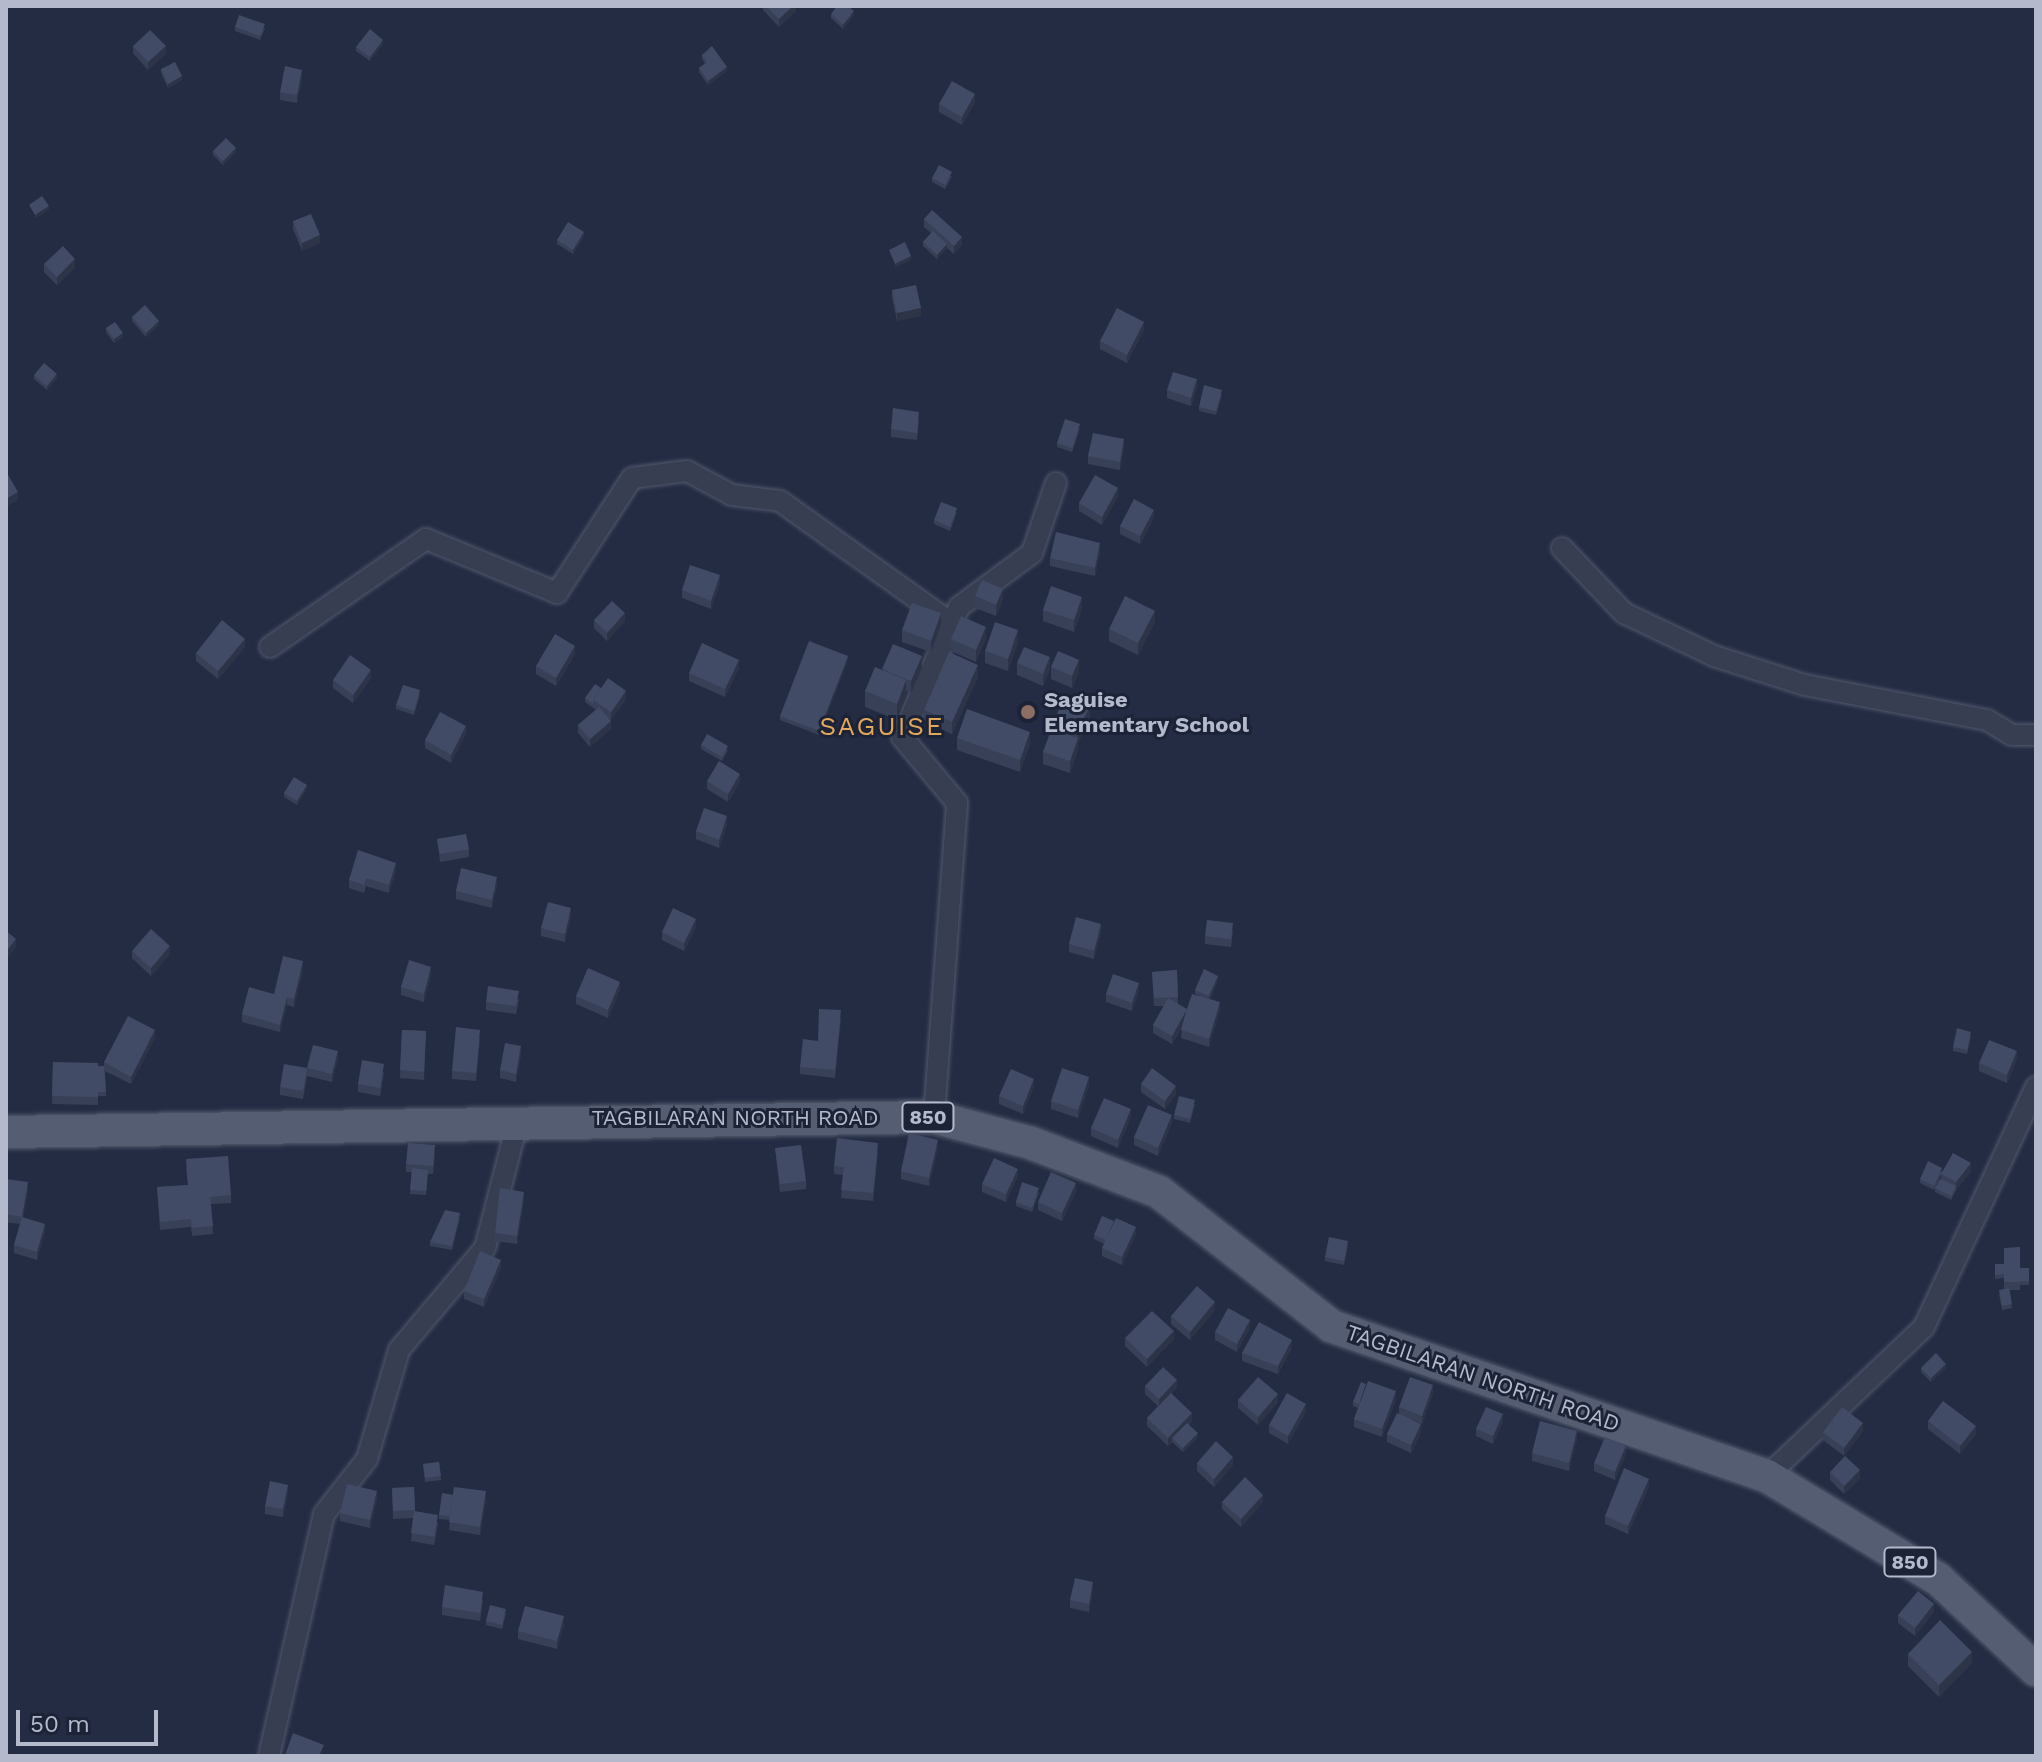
<!DOCTYPE html>
<style>
body{margin:0}
#map{position:relative;width:2042px;height:1762px;overflow:hidden;background:#232c43;font-family:"Work Sans",sans-serif}
div>[style]{position:absolute}
[style*='--x']{left:calc(var(--x)*1px);top:calc(var(--y)*1px);width:calc(var(--w)*1px);rotate:calc(var(--a)*1deg)}
.roads{filter:drop-shadow(0 0 2px #52596c) drop-shadow(0 0 2px #52596c)}
.minor>*{height:20px;margin:-10px;padding:0 10px;transform-origin:10px;border-radius:10px;background:#373e52}
.primary>*{height:32px;margin:-16px;padding:0 16px;transform-origin:16px;border-radius:16px;background:#555d72}
.wall>*{inset:0;background:#384057}
.shaded-wall>*{inset:0;background:#2e3447}
.building>*{inset:0;background:#414b65}
.dots>*{width:22px;height:22px;translate:-50% -50%;box-sizing:border-box;border:4px solid #1c2337;border-radius:50%}
span{translate:-50% -50%;white-space:nowrap;text-align:center;line-height:1.15;-webkit-text-stroke:6px #1c2337;paint-order:stroke}
.shield-label span{padding:2px 6px;background:#1c2337;border:2px solid;border-radius:6px;-webkit-text-stroke-width:0}
.shield-label{font-size:20px;color:#b4bacc;font-weight:700}
.poi-label{font-size:22px;color:#b4bacc;font-weight:700}
.left{translate:0 -50%;text-align:left}
.street-label{font-size:22px;color:#b4bacc}
.quarter-label{font-size:26px;color:#e1a85b;letter-spacing:2px}
.frame{position:absolute;inset:0;border:8px solid #b4bacc;pointer-events:none}
.scale{position:absolute;left:16px;top:1710px;width:142px;height:36px;box-sizing:border-box;border:4px solid #b4bacc;border-top:0;padding-left:10px;font-size:24px;line-height:28px;white-space:nowrap;color:#b4bacc;-webkit-text-stroke:6px #1c2337;paint-order:stroke}
</style>
<div id="map">
<div class="roads">
<div class="minor">
<div style="--x:1562;--y:548;--w:90;--a:46.4"></div>
<div style="--x:1624;--y:613;--w:100;--a:25.5"></div>
<div style="--x:1714;--y:656;--w:96;--a:17.7"></div>
<div style="--x:1805;--y:685;--w:185;--a:10.9"></div>
<div style="--x:1987;--y:720;--w:29;--a:31"></div>
<div style="--x:2012;--y:735;--w:24;--a:0"></div>
<div style="--x:270;--y:647;--w:190;--a:-34.7"></div>
<div style="--x:426;--y:539;--w:142;--a:22.4"></div>
<div style="--x:557;--y:593;--w:137;--a:-56.9"></div>
<div style="--x:632;--y:478;--w:55;--a:-7.3"></div>
<div style="--x:687;--y:471;--w:51;--a:28.1"></div>
<div style="--x:732;--y:495;--w:48;--a:7.1"></div>
<div style="--x:780;--y:501;--w:210;--a:35.5"></div>
<div style="--x:934;--y:1117;--w:315;--a:-85.8"></div>
<div style="--x:957;--y:803;--w:86;--a:-129.8"></div>
<div style="--x:902;--y:737;--w:142;--a:-66.3"></div>
<div style="--x:959;--y:607;--w:91;--a:-36.5"></div>
<div style="--x:1032;--y:553;--w:74;--a:-71.1"></div>
<div style="--x:1767;--y:1476;--w:216;--a:-43.5"></div>
<div style="--x:1924;--y:1327;--w:265;--a:-65"></div>
<div style="--x:269;--y:1756;--w:248;--a:-77.2"></div>
<div style="--x:324;--y:1514;--w:70;--a:-52"></div>
<div style="--x:367;--y:1459;--w:114;--a:-73.6"></div>
<div style="--x:399;--y:1350;--w:133;--a:-49.9"></div>
<div style="--x:485;--y:1248;--w:132;--a:-75.5"></div>
</div>
<div class="primary">
<div style="--x:6;--y:1132;--w:928;--a:-0.93"></div>
<div style="--x:934;--y:1117;--w:100;--a:15"></div>
<div style="--x:1031;--y:1143;--w:137;--a:20.9"></div>
<div style="--x:1159;--y:1192;--w:218;--a:37.9"></div>
<div style="--x:1331;--y:1326;--w:461;--a:19"></div>
<div style="--x:1767;--y:1476;--w:200;--a:31.1"></div>
<div style="--x:1938;--y:1579;--w:134;--a:42.9"></div>
</div>
</div>
<div class="wall">
<div style="clip-path:polygon(763px 6px,796px 6px,796px 11px,779px 27px,763px 10px)"></div>
<div style="clip-path:polygon(831px 14px,854px 15px,843px 29px,831px 18px)"></div>
<div style="clip-path:polygon(235px 27px,265px 28px,260px 40px,235px 31px)"></div>
<div style="clip-path:polygon(383px 44px,370px 61px,356px 51px,356px 47px)"></div>
<div style="clip-path:polygon(133px 46px,166px 54px,148px 70px,133px 53px)"></div>
<div style="clip-path:polygon(702px 55px,727px 71px,708px 85px,699px 72px,699px 68px,705px 64px,702px 59px)"></div>
<div style="clip-path:polygon(161px 69px,182px 80px,168px 88px,161px 73px)"></div>
<div style="clip-path:polygon(302px 78px,297px 103px,280px 100px,280px 92px)"></div>
<div style="clip-path:polygon(975px 102px,962px 125px,939px 112px,939px 104px)"></div>
<div style="clip-path:polygon(213px 151px,236px 152px,223px 165px,213px 155px)"></div>
<div style="clip-path:polygon(952px 176px,945px 189px,932px 182px,932px 178px)"></div>
<div style="clip-path:polygon(924px 219px,962px 245px,954px 254px,947px 248px,937px 259px,923px 246px,923px 242px,931px 233px,924px 227px)"></div>
<div style="clip-path:polygon(293px 221px,320px 243px,302px 251px,293px 229px)"></div>
<div style="clip-path:polygon(584px 236px,573px 254px,557px 244px,557px 240px)"></div>
<div style="clip-path:polygon(44px 264px,75px 267px,57px 285px,44px 272px)"></div>
<div style="clip-path:polygon(892px 290px,921px 316px,897px 321px,892px 298px)"></div>
<div style="clip-path:polygon(132px 317px,159px 325px,146px 337px,132px 321px)"></div>
<div style="clip-path:polygon(106px 328px,123px 337px,114px 343px,106px 332px)"></div>
<div style="clip-path:polygon(1144px 330px,1127px 363px,1100px 349px,1100px 341px)"></div>
<div style="clip-path:polygon(34px 375px,57px 378px,47px 390px,34px 379px)"></div>
<div style="clip-path:polygon(1197px 387px,1191px 406px,1167px 398px,1167px 390px)"></div>
<div style="clip-path:polygon(1222px 394px,1216px 415px,1199px 411px,1199px 407px)"></div>
<div style="clip-path:polygon(919px 420px,917px 440px,891px 437px,891px 429px)"></div>
<div style="clip-path:polygon(1080px 428px,1072px 452px,1057px 447px,1057px 443px)"></div>
<div style="clip-path:polygon(1124px 447px,1120px 470px,1088px 464px,1088px 456px)"></div>
<div style="clip-path:polygon(1118px 496px,1102px 525px,1079px 511px,1079px 503px)"></div>
<div style="clip-path:polygon(957px 512px,950px 531px,934px 524px,934px 520px)"></div>
<div style="clip-path:polygon(1154px 518px,1140px 544px,1120px 534px,1120px 526px)"></div>
<div style="clip-path:polygon(1100px 551px,1095px 576px,1050px 566px,1050px 558px)"></div>
<div style="clip-path:polygon(720px 583px,711px 609px,682px 598px,682px 590px)"></div>
<div style="clip-path:polygon(975px 596px,1003px 600px,996px 616px,975px 608px)"></div>
<div style="clip-path:polygon(1082px 609px,1074px 632px,1043px 621px,1043px 610px)"></div>
<div style="clip-path:polygon(594px 620px,625px 621px,607px 641px,594px 628px)"></div>
<div style="clip-path:polygon(1155px 622px,1138px 655px,1109px 641px,1109px 629px)"></div>
<div style="clip-path:polygon(941px 625px,931px 652px,902px 642px,902px 630px)"></div>
<div style="clip-path:polygon(951px 639px,986px 639px,976px 662px,951px 651px)"></div>
<div style="clip-path:polygon(1018px 642px,1008px 671px,985px 663px,985px 651px)"></div>
<div style="clip-path:polygon(245px 647px,218px 679px,196px 661px,196px 653px)"></div>
<div style="clip-path:polygon(575px 654px,556px 686px,536px 674px,536px 666px)"></div>
<div style="clip-path:polygon(848px 660px,819px 735px,780px 720px,780px 716px)"></div>
<div style="clip-path:polygon(1017px 663px,1050px 669px,1043px 686px,1017px 675px)"></div>
<div style="clip-path:polygon(1051px 667px,1079px 672px,1072px 688px,1051px 679px)"></div>
<div style="clip-path:polygon(739px 668px,725px 697px,689px 681px,689px 673px)"></div>
<div style="clip-path:polygon(922px 668px,911px 693px,906px 691px,906px 696px,897px 720px,865px 707px,865px 691px,882px 670px)"></div>
<div style="clip-path:polygon(978px 677px,952px 734px,924px 722px,924px 710px)"></div>
<div style="clip-path:polygon(371px 678px,353px 703px,333px 688px,333px 680px)"></div>
<div style="clip-path:polygon(601px 688px,626px 699px,611px 720px,608px 718px,611px 729px,590px 747px,578px 733px,578px 725px,596px 710px,585px 702px,585px 698px)"></div>
<div style="clip-path:polygon(420px 694px,414px 715px,396px 709px,396px 705px)"></div>
<div style="clip-path:polygon(1090px 718px,1078px 743px,1078px 750px,1070px 773px,1043px 764px,1043px 752px,1054px 731px,1054px 720px)"></div>
<div style="clip-path:polygon(466px 734px,451px 763px,425px 748px,425px 740px)"></div>
<div style="clip-path:polygon(957px 738px,1030px 744px,1020px 772px,957px 750px)"></div>
<div style="clip-path:polygon(701px 745px,728px 750px,722px 761px,701px 749px)"></div>
<div style="clip-path:polygon(707px 781px,740px 782px,728px 802px,707px 789px)"></div>
<div style="clip-path:polygon(307px 789px,297px 805px,284px 797px,284px 793px)"></div>
<div style="clip-path:polygon(727px 824px,719px 848px,696px 839px,696px 831px)"></div>
<div style="clip-path:polygon(437px 839px,469px 849px,469px 857px,440px 862px)"></div>
<div style="clip-path:polygon(396px 871px,389px 893px,366px 886px,364px 893px,349px 888px,349px 880px)"></div>
<div style="clip-path:polygon(497px 885px,492px 908px,456px 899px,456px 891px)"></div>
<div style="clip-path:polygon(571px 916px,565px 942px,541px 936px,541px 928px)"></div>
<div style="clip-path:polygon(696px 927px,684px 951px,662px 940px,662px 932px)"></div>
<div style="clip-path:polygon(1233px 931px,1231px 947px,1205px 944px,1205px 936px)"></div>
<div style="clip-path:polygon(1101px 932px,1094px 959px,1069px 952px,1069px 944px)"></div>
<div style="clip-path:polygon(132px 951px,170px 954px,151px 976px,132px 958px)"></div>
<div style="clip-path:polygon(303px 969px,294px 1007px,287px 1005px,280px 1032px,242px 1022px,242px 1014px,274px 994px)"></div>
<div style="clip-path:polygon(1177px 970px,1178px 1004px,1187px 1009px,1200px 996px,1195px 994px,1195px 990px,1218px 980px,1210px 999px,1220px 1010px,1209px 1047px,1181px 1038px,1182px 1027px,1172px 1044px,1153px 1033px,1153px 1025px,1164px 1006px,1154px 1006px,1152px 972px)"></div>
<div style="clip-path:polygon(431px 975px,424px 1002px,401px 995px,401px 987px)"></div>
<div style="clip-path:polygon(620px 990px,608px 1018px,576px 1004px,576px 996px)"></div>
<div style="clip-path:polygon(1139px 991px,1132px 1011px,1106px 1002px,1106px 994px)"></div>
<div style="clip-path:polygon(519px 999px,516px 1014px,486px 1010px,486px 1002px)"></div>
<div style="clip-path:polygon(841px 1018px,835px 1078px,800px 1074px,800px 1067px)"></div>
<div style="clip-path:polygon(402px 1030px,426px 1031px,424px 1080px,400px 1078px)"></div>
<div style="clip-path:polygon(1971px 1036px,1967px 1054px,1953px 1051px,1953px 1047px)"></div>
<div style="clip-path:polygon(155px 1038px,131px 1084px,105px 1071px,106px 1096px,98px 1096px,98px 1094px,98px 1105px,52px 1104px,53px 1062px,104px 1066px,104px 1062px)"></div>
<div style="clip-path:polygon(480px 1038px,476px 1081px,452px 1079px,452px 1071px)"></div>
<div style="clip-path:polygon(521px 1054px,516px 1082px,500px 1078px,500px 1070px)"></div>
<div style="clip-path:polygon(338px 1059px,332px 1082px,307px 1076px,303px 1099px,280px 1095px,280px 1087px,307px 1068px)"></div>
<div style="clip-path:polygon(2017px 1059px,2007px 1083px,1979px 1071px,1979px 1063px)"></div>
<div style="clip-path:polygon(384px 1072px,380px 1096px,358px 1092px,358px 1084px)"></div>
<div style="clip-path:polygon(1141px 1084px,1176px 1094px,1165px 1109px,1141px 1092px)"></div>
<div style="clip-path:polygon(1089px 1085px,1078px 1118px,1051px 1109px,1051px 1101px)"></div>
<div style="clip-path:polygon(1034px 1086px,1023px 1114px,999px 1104px,999px 1096px)"></div>
<div style="clip-path:polygon(1195px 1104px,1190px 1123px,1174px 1119px,1174px 1115px)"></div>
<div style="clip-path:polygon(1131px 1117px,1118px 1148px,1091px 1136px,1091px 1128px)"></div>
<div style="clip-path:polygon(1172px 1123px,1158px 1156px,1134px 1145px,1134px 1137px)"></div>
<div style="clip-path:polygon(938px 1147px,929px 1186px,901px 1179px,901px 1171px)"></div>
<div style="clip-path:polygon(775px 1148px,806px 1181px,806px 1189px,780px 1192px)"></div>
<div style="clip-path:polygon(878px 1151px,873px 1201px,841px 1198px,843px 1175px,834px 1174px,834px 1166px)"></div>
<div style="clip-path:polygon(435px 1153px,433px 1174px,428px 1174px,426px 1195px,410px 1194px,412px 1172px,406px 1172px,406px 1164px)"></div>
<div style="clip-path:polygon(186px 1167px,231px 1195px,231px 1203px,211px 1204px,213px 1234px,192px 1236px,191px 1227px,160px 1230px,157px 1187px,188px 1185px)"></div>
<div style="clip-path:polygon(1942px 1171px,1971px 1171px,1956px 1190px,1951px 1200px,1935px 1192px,1935px 1188px,1941px 1179px,1941px 1175px,1934px 1190px,1920px 1183px,1920px 1179px)"></div>
<div style="clip-path:polygon(1018px 1176px,1006px 1202px,982px 1192px,982px 1184px)"></div>
<div style="clip-path:polygon(6px 1179px,28px 1190px,23px 1217px,45px 1232px,37px 1260px,14px 1253px,14px 1245px,20px 1224px,6px 1222px)"></div>
<div style="clip-path:polygon(1076px 1191px,1062px 1221px,1038px 1210px,1038px 1202px)"></div>
<div style="clip-path:polygon(1039px 1192px,1032px 1212px,1016px 1206px,1016px 1202px)"></div>
<div style="clip-path:polygon(524px 1200px,517px 1244px,495px 1241px,495px 1233px)"></div>
<div style="clip-path:polygon(460px 1217px,452px 1250px,430px 1246px,430px 1242px)"></div>
<div style="clip-path:polygon(1136px 1234px,1122px 1265px,1102px 1256px,1102px 1248px,1104px 1244px,1094px 1239px,1094px 1235px)"></div>
<div style="clip-path:polygon(1348px 1245px,1344px 1265px,1325px 1261px,1325px 1257px)"></div>
<div style="clip-path:polygon(1995px 1264px,2020px 1268px,2029px 1268px,2029px 1285px,2020px 1285px,2020px 1282px,2020px 1290px,2010px 1290px,2012px 1308px,2002px 1310px,1999px 1294px,2004px 1289px,2004px 1278px,1995px 1279px)"></div>
<div style="clip-path:polygon(501px 1268px,484px 1307px,464px 1299px,464px 1291px)"></div>
<div style="clip-path:polygon(1215px 1310px,1190px 1340px,1171px 1324px,1171px 1316px)"></div>
<div style="clip-path:polygon(1250px 1328px,1237px 1352px,1215px 1340px,1215px 1332px)"></div>
<div style="clip-path:polygon(1125px 1338px,1174px 1339px,1147px 1367px,1125px 1346px)"></div>
<div style="clip-path:polygon(1292px 1348px,1278px 1374px,1242px 1361px,1242px 1353px)"></div>
<div style="clip-path:polygon(1921px 1368px,1946px 1368px,1931px 1382px,1921px 1372px)"></div>
<div style="clip-path:polygon(1145px 1386px,1177px 1387px,1171px 1394px,1192px 1421px,1189px 1425px,1198px 1437px,1183px 1452px,1172px 1442px,1168px 1446px,1147px 1426px,1147px 1418px,1158px 1406px,1145px 1394px)"></div>
<div style="clip-path:polygon(1433px 1393px,1422px 1424px,1410px 1419px,1421px 1432px,1411px 1453px,1387px 1442px,1387px 1434px,1399px 1414px,1399px 1407px)"></div>
<div style="clip-path:polygon(1396px 1399px,1382px 1437px,1354px 1427px,1354px 1419px,1358px 1408px,1353px 1406px,1353px 1402px)"></div>
<div style="clip-path:polygon(1238px 1400px,1278px 1402px,1258px 1425px,1238px 1408px)"></div>
<div style="clip-path:polygon(1306px 1412px,1288px 1444px,1269px 1433px,1269px 1425px)"></div>
<div style="clip-path:polygon(1928px 1421px,1976px 1434px,1960px 1454px,1928px 1429px)"></div>
<div style="clip-path:polygon(1503px 1422px,1493px 1444px,1476px 1436px,1476px 1429px)"></div>
<div style="clip-path:polygon(1863px 1431px,1844px 1456px,1823px 1440px,1823px 1432px)"></div>
<div style="clip-path:polygon(1577px 1439px,1569px 1471px,1532px 1461px,1532px 1453px)"></div>
<div style="clip-path:polygon(1626px 1454px,1615px 1480px,1594px 1471px,1594px 1463px)"></div>
<div style="clip-path:polygon(439px 1462px,441px 1480px,425px 1482px,423px 1464px)"></div>
<div style="clip-path:polygon(1197px 1463px,1233px 1465px,1214px 1487px,1197px 1471px)"></div>
<div style="clip-path:polygon(1830px 1472px,1860px 1478px,1844px 1494px,1830px 1480px)"></div>
<div style="clip-path:polygon(414px 1487px,415px 1511px,438px 1523px,434px 1545px,411px 1541px,413px 1518px,393px 1519px,392px 1488px)"></div>
<div style="clip-path:polygon(1649px 1487px,1628px 1534px,1605px 1524px,1605px 1516px)"></div>
<div style="clip-path:polygon(288px 1493px,283px 1517px,265px 1514px,265px 1506px)"></div>
<div style="clip-path:polygon(377px 1499px,370px 1528px,340px 1521px,340px 1513px)"></div>
<div style="clip-path:polygon(486px 1499px,480px 1535px,449px 1530px,450px 1520px,439px 1519px,439px 1515px)"></div>
<div style="clip-path:polygon(1222px 1502px,1263px 1502px,1241px 1527px,1222px 1509px)"></div>
<div style="clip-path:polygon(1093px 1590px,1089px 1612px,1070px 1608px,1070px 1600px)"></div>
<div style="clip-path:polygon(483px 1600px,480px 1621px,442px 1615px,442px 1607px)"></div>
<div style="clip-path:polygon(1934px 1612px,1915px 1636px,1898px 1623px,1898px 1615px)"></div>
<div style="clip-path:polygon(506px 1613px,502px 1629px,486px 1625px,486px 1621px)"></div>
<div style="clip-path:polygon(564px 1624px,557px 1649px,518px 1639px,518px 1631px)"></div>
<div style="clip-path:polygon(1908px 1654px,1972px 1663px,1939px 1697px,1908px 1666px)"></div>
</div>
<div class="shaded-wall">
<div style="clip-path:polygon(793px 6px,796px 6px,796px 11px,779px 27px,779px 19px)"></div>
<div style="clip-path:polygon(854px 11px,854px 15px,843px 29px,843px 25px)"></div>
<div style="clip-path:polygon(383px 40px,383px 44px,370px 61px,370px 57px)"></div>
<div style="clip-path:polygon(166px 46px,166px 54px,148px 70px,148px 62px)"></div>
<div style="clip-path:polygon(727px 67px,727px 71px,708px 85px,708px 81px)"></div>
<div style="clip-path:polygon(302px 70px,302px 78px,297px 103px,297px 95px)"></div>
<div style="clip-path:polygon(182px 76px,182px 80px,168px 88px,168px 84px)"></div>
<div style="clip-path:polygon(975px 94px,975px 102px,962px 125px,962px 117px)"></div>
<div style="clip-path:polygon(236px 148px,236px 152px,223px 165px,223px 161px)"></div>
<div style="clip-path:polygon(49px 206px,49px 210px,35px 219px,35px 215px)"></div>
<div style="clip-path:polygon(584px 232px,584px 236px,573px 254px,573px 250px)"></div>
<div style="clip-path:polygon(320px 235px,320px 243px,302px 251px,302px 243px)"></div>
<div style="clip-path:polygon(962px 237px,962px 245px,954px 254px,954px 246px)"></div>
<div style="clip-path:polygon(947px 244px,947px 248px,937px 259px,937px 255px)"></div>
<div style="clip-path:polygon(911px 256px,911px 260px,895px 268px,895px 264px)"></div>
<div style="clip-path:polygon(75px 259px,75px 267px,57px 285px,57px 277px)"></div>
<div style="clip-path:polygon(921px 308px,921px 316px,897px 321px,897px 313px)"></div>
<div style="clip-path:polygon(159px 321px,159px 325px,146px 337px,146px 333px)"></div>
<div style="clip-path:polygon(1144px 322px,1144px 330px,1127px 363px,1127px 355px)"></div>
<div style="clip-path:polygon(123px 333px,123px 337px,114px 343px,114px 339px)"></div>
<div style="clip-path:polygon(57px 374px,57px 378px,47px 390px,47px 386px)"></div>
<div style="clip-path:polygon(1197px 379px,1197px 387px,1191px 406px,1191px 398px)"></div>
<div style="clip-path:polygon(1124px 439px,1124px 447px,1120px 470px,1120px 462px)"></div>
<div style="clip-path:polygon(1118px 488px,1118px 496px,1102px 525px,1102px 517px)"></div>
<div style="clip-path:polygon(18px 492px,18px 500px,6px 507px,6px 499px)"></div>
<div style="clip-path:polygon(1154px 510px,1154px 518px,1140px 544px,1140px 536px)"></div>
<div style="clip-path:polygon(1100px 543px,1100px 551px,1095px 576px,1095px 568px)"></div>
<div style="clip-path:polygon(720px 575px,720px 583px,711px 609px,711px 601px)"></div>
<div style="clip-path:polygon(1003px 589px,1003px 600px,996px 616px,996px 605px)"></div>
<div style="clip-path:polygon(1082px 597px,1082px 609px,1074px 632px,1074px 620px)"></div>
<div style="clip-path:polygon(1155px 611px,1155px 622px,1138px 655px,1138px 643px)"></div>
<div style="clip-path:polygon(625px 613px,625px 621px,607px 641px,607px 633px)"></div>
<div style="clip-path:polygon(941px 613px,941px 625px,931px 652px,931px 641px)"></div>
<div style="clip-path:polygon(986px 627px,986px 639px,976px 662px,976px 650px)"></div>
<div style="clip-path:polygon(1018px 630px,1018px 642px,1008px 671px,1008px 659px)"></div>
<div style="clip-path:polygon(245px 639px,245px 647px,218px 679px,218px 671px)"></div>
<div style="clip-path:polygon(575px 646px,575px 654px,556px 686px,556px 678px)"></div>
<div style="clip-path:polygon(848px 656px,848px 660px,819px 735px,819px 731px)"></div>
<div style="clip-path:polygon(922px 656px,922px 668px,911px 693px,911px 681px)"></div>
<div style="clip-path:polygon(1050px 657px,1050px 669px,1043px 686px,1043px 674px)"></div>
<div style="clip-path:polygon(739px 660px,739px 668px,725px 697px,725px 689px)"></div>
<div style="clip-path:polygon(1079px 660px,1079px 672px,1072px 688px,1072px 676px)"></div>
<div style="clip-path:polygon(978px 665px,978px 677px,952px 734px,952px 722px)"></div>
<div style="clip-path:polygon(371px 670px,371px 678px,353px 703px,353px 695px)"></div>
<div style="clip-path:polygon(906px 680px,906px 696px,897px 720px,897px 704px)"></div>
<div style="clip-path:polygon(626px 691px,626px 699px,611px 720px,611px 712px)"></div>
<div style="clip-path:polygon(1090px 706px,1090px 718px,1078px 743px,1078px 731px)"></div>
<div style="clip-path:polygon(611px 721px,611px 729px,590px 747px,590px 739px)"></div>
<div style="clip-path:polygon(466px 726px,466px 734px,451px 763px,451px 755px)"></div>
<div style="clip-path:polygon(1030px 732px,1030px 744px,1020px 772px,1020px 760px)"></div>
<div style="clip-path:polygon(1078px 738px,1078px 750px,1070px 773px,1070px 761px)"></div>
<div style="clip-path:polygon(740px 774px,740px 782px,728px 802px,728px 794px)"></div>
<div style="clip-path:polygon(307px 785px,307px 789px,297px 805px,297px 801px)"></div>
<div style="clip-path:polygon(727px 816px,727px 824px,719px 848px,719px 840px)"></div>
<div style="clip-path:polygon(396px 863px,396px 871px,389px 893px,389px 885px)"></div>
<div style="clip-path:polygon(497px 877px,497px 885px,492px 908px,492px 900px)"></div>
<div style="clip-path:polygon(571px 908px,571px 916px,565px 942px,565px 934px)"></div>
<div style="clip-path:polygon(696px 919px,696px 927px,684px 951px,684px 943px)"></div>
<div style="clip-path:polygon(1101px 924px,1101px 932px,1094px 959px,1094px 951px)"></div>
<div style="clip-path:polygon(16px 939px,16px 947px,6px 960px,6px 952px)"></div>
<div style="clip-path:polygon(170px 946px,170px 954px,151px 976px,151px 968px)"></div>
<div style="clip-path:polygon(303px 961px,303px 969px,294px 1007px,294px 999px)"></div>
<div style="clip-path:polygon(431px 967px,431px 975px,424px 1002px,424px 994px)"></div>
<div style="clip-path:polygon(1218px 976px,1218px 980px,1209px 1000px,1209px 996px)"></div>
<div style="clip-path:polygon(620px 982px,620px 990px,608px 1018px,608px 1010px)"></div>
<div style="clip-path:polygon(1139px 983px,1139px 991px,1132px 1011px,1132px 1003px)"></div>
<div style="clip-path:polygon(287px 997px,287px 1005px,280px 1032px,280px 1025px)"></div>
<div style="clip-path:polygon(1220px 1002px,1220px 1010px,1209px 1047px,1209px 1039px)"></div>
<div style="clip-path:polygon(1187px 1009px,1187px 1017px,1172px 1044px,1172px 1036px)"></div>
<div style="clip-path:polygon(155px 1030px,155px 1038px,131px 1084px,131px 1077px)"></div>
<div style="clip-path:polygon(521px 1046px,521px 1054px,516px 1082px,516px 1074px)"></div>
<div style="clip-path:polygon(338px 1051px,338px 1059px,332px 1082px,332px 1074px)"></div>
<div style="clip-path:polygon(2017px 1051px,2017px 1059px,2007px 1083px,2007px 1075px)"></div>
<div style="clip-path:polygon(1089px 1077px,1089px 1085px,1078px 1118px,1078px 1110px)"></div>
<div style="clip-path:polygon(1034px 1079px,1034px 1086px,1023px 1114px,1023px 1106px)"></div>
<div style="clip-path:polygon(1176px 1086px,1176px 1094px,1165px 1109px,1165px 1101px)"></div>
<div style="clip-path:polygon(1131px 1109px,1131px 1117px,1118px 1148px,1118px 1140px)"></div>
<div style="clip-path:polygon(1172px 1115px,1172px 1123px,1158px 1156px,1158px 1148px)"></div>
<div style="clip-path:polygon(938px 1140px,938px 1147px,929px 1186px,929px 1178px)"></div>
<div style="clip-path:polygon(1971px 1163px,1971px 1171px,1956px 1190px,1956px 1182px)"></div>
<div style="clip-path:polygon(1018px 1169px,1018px 1176px,1006px 1202px,1006px 1194px)"></div>
<div style="clip-path:polygon(28px 1182px,28px 1190px,22px 1225px,22px 1217px)"></div>
<div style="clip-path:polygon(1076px 1183px,1076px 1191px,1062px 1221px,1062px 1213px)"></div>
<div style="clip-path:polygon(524px 1192px,524px 1200px,517px 1244px,517px 1236px)"></div>
<div style="clip-path:polygon(45px 1224px,45px 1232px,37px 1260px,37px 1252px)"></div>
<div style="clip-path:polygon(1136px 1227px,1136px 1234px,1122px 1265px,1122px 1257px)"></div>
<div style="clip-path:polygon(501px 1260px,501px 1268px,484px 1307px,484px 1299px)"></div>
<div style="clip-path:polygon(1215px 1302px,1215px 1310px,1190px 1340px,1190px 1332px)"></div>
<div style="clip-path:polygon(1250px 1320px,1250px 1328px,1237px 1352px,1237px 1344px)"></div>
<div style="clip-path:polygon(1174px 1331px,1174px 1339px,1147px 1367px,1147px 1359px)"></div>
<div style="clip-path:polygon(1292px 1340px,1292px 1348px,1278px 1374px,1278px 1366px)"></div>
<div style="clip-path:polygon(1946px 1364px,1946px 1368px,1931px 1382px,1931px 1378px)"></div>
<div style="clip-path:polygon(1177px 1380px,1177px 1387px,1159px 1407px,1159px 1399px)"></div>
<div style="clip-path:polygon(1433px 1385px,1433px 1393px,1422px 1424px,1422px 1416px)"></div>
<div style="clip-path:polygon(1396px 1391px,1396px 1399px,1382px 1437px,1382px 1429px)"></div>
<div style="clip-path:polygon(1278px 1394px,1278px 1402px,1258px 1425px,1258px 1417px)"></div>
<div style="clip-path:polygon(1306px 1404px,1306px 1412px,1288px 1444px,1288px 1436px)"></div>
<div style="clip-path:polygon(1192px 1413px,1192px 1421px,1174px 1440px,1172px 1438px,1172px 1442px,1168px 1446px,1168px 1438px)"></div>
<div style="clip-path:polygon(1503px 1414px,1503px 1422px,1493px 1444px,1493px 1436px)"></div>
<div style="clip-path:polygon(1863px 1423px,1863px 1431px,1844px 1456px,1844px 1448px)"></div>
<div style="clip-path:polygon(1421px 1424px,1421px 1432px,1411px 1453px,1411px 1445px)"></div>
<div style="clip-path:polygon(1976px 1426px,1976px 1434px,1960px 1454px,1960px 1446px)"></div>
<div style="clip-path:polygon(1577px 1431px,1577px 1439px,1569px 1471px,1569px 1463px)"></div>
<div style="clip-path:polygon(1198px 1433px,1198px 1437px,1183px 1452px,1183px 1448px)"></div>
<div style="clip-path:polygon(1626px 1446px,1626px 1454px,1615px 1480px,1615px 1472px)"></div>
<div style="clip-path:polygon(1233px 1457px,1233px 1465px,1214px 1487px,1214px 1479px)"></div>
<div style="clip-path:polygon(1860px 1470px,1860px 1478px,1844px 1494px,1844px 1486px)"></div>
<div style="clip-path:polygon(1649px 1479px,1649px 1487px,1628px 1534px,1628px 1526px)"></div>
<div style="clip-path:polygon(288px 1485px,288px 1493px,283px 1517px,283px 1509px)"></div>
<div style="clip-path:polygon(377px 1491px,377px 1499px,370px 1528px,370px 1520px)"></div>
<div style="clip-path:polygon(486px 1491px,486px 1499px,480px 1535px,480px 1527px)"></div>
<div style="clip-path:polygon(1263px 1495px,1263px 1502px,1241px 1527px,1241px 1519px)"></div>
<div style="clip-path:polygon(1093px 1582px,1093px 1590px,1089px 1612px,1089px 1604px)"></div>
<div style="clip-path:polygon(1934px 1604px,1934px 1612px,1915px 1636px,1915px 1628px)"></div>
<div style="clip-path:polygon(564px 1616px,564px 1624px,557px 1649px,557px 1641px)"></div>
<div style="clip-path:polygon(1972px 1652px,1972px 1663px,1939px 1697px,1939px 1685px)"></div>
</div>
<div class="building">
<div style="clip-path:polygon(766px 6px,793px 6px,779px 19px)"></div>
<div style="clip-path:polygon(837px 6px,848px 6px,854px 11px,843px 25px,831px 14px)"></div>
<div style="clip-path:polygon(239px 15px,265px 24px,260px 36px,235px 27px)"></div>
<div style="clip-path:polygon(370px 29px,383px 40px,370px 57px,356px 47px)"></div>
<div style="clip-path:polygon(150px 30px,166px 46px,148px 62px,133px 46px)"></div>
<div style="clip-path:polygon(712px 46px,727px 67px,708px 81px,699px 68px,707px 62px,702px 55px)"></div>
<div style="clip-path:polygon(175px 62px,182px 76px,168px 84px,161px 69px)"></div>
<div style="clip-path:polygon(285px 66px,302px 70px,297px 95px,280px 92px)"></div>
<div style="clip-path:polygon(952px 81px,975px 94px,962px 117px,939px 104px)"></div>
<div style="clip-path:polygon(226px 138px,236px 148px,223px 161px,213px 151px)"></div>
<div style="clip-path:polygon(939px 165px,952px 172px,945px 185px,932px 178px)"></div>
<div style="clip-path:polygon(42px 196px,49px 206px,35px 215px,29px 205px)"></div>
<div style="clip-path:polygon(932px 210px,962px 237px,954px 246px,924px 219px)"></div>
<div style="clip-path:polygon(311px 214px,320px 235px,302px 243px,293px 221px)"></div>
<div style="clip-path:polygon(568px 222px,584px 232px,573px 250px,557px 240px)"></div>
<div style="clip-path:polygon(933px 231px,947px 244px,937px 255px,923px 242px)"></div>
<div style="clip-path:polygon(905px 242px,911px 256px,895px 264px,889px 250px)"></div>
<div style="clip-path:polygon(63px 246px,75px 259px,57px 277px,44px 264px)"></div>
<div style="clip-path:polygon(916px 285px,921px 308px,897px 313px,892px 290px)"></div>
<div style="clip-path:polygon(145px 305px,159px 321px,146px 333px,132px 317px)"></div>
<div style="clip-path:polygon(1117px 308px,1144px 322px,1127px 355px,1100px 341px)"></div>
<div style="clip-path:polygon(115px 322px,123px 333px,114px 339px,106px 328px)"></div>
<div style="clip-path:polygon(44px 363px,57px 374px,47px 386px,34px 375px)"></div>
<div style="clip-path:polygon(1173px 372px,1197px 379px,1191px 398px,1167px 390px)"></div>
<div style="clip-path:polygon(1204px 385px,1222px 390px,1216px 411px,1199px 407px)"></div>
<div style="clip-path:polygon(893px 408px,919px 412px,917px 433px,891px 429px)"></div>
<div style="clip-path:polygon(1065px 419px,1080px 424px,1072px 448px,1057px 443px)"></div>
<div style="clip-path:polygon(1093px 433px,1124px 439px,1120px 462px,1088px 456px)"></div>
<div style="clip-path:polygon(7px 473px,18px 492px,6px 499px,6px 474px)"></div>
<div style="clip-path:polygon(1095px 475px,1118px 488px,1102px 517px,1079px 503px)"></div>
<div style="clip-path:polygon(1134px 499px,1154px 510px,1140px 536px,1120px 526px)"></div>
<div style="clip-path:polygon(941px 502px,957px 508px,950px 527px,934px 520px)"></div>
<div style="clip-path:polygon(1056px 532px,1100px 543px,1095px 568px,1050px 558px)"></div>
<div style="clip-path:polygon(690px 565px,720px 575px,711px 601px,682px 590px)"></div>
<div style="clip-path:polygon(982px 580px,1003px 589px,996px 605px,975px 596px)"></div>
<div style="clip-path:polygon(1051px 586px,1082px 597px,1074px 620px,1043px 610px)"></div>
<div style="clip-path:polygon(1125px 596px,1155px 611px,1138px 643px,1109px 629px)"></div>
<div style="clip-path:polygon(612px 601px,625px 613px,607px 633px,594px 620px)"></div>
<div style="clip-path:polygon(912px 603px,941px 613px,931px 641px,902px 630px)"></div>
<div style="clip-path:polygon(961px 616px,986px 627px,976px 650px,951px 639px)"></div>
<div style="clip-path:polygon(222px 620px,245px 639px,218px 671px,196px 653px)"></div>
<div style="clip-path:polygon(995px 622px,1018px 630px,1008px 659px,985px 651px)"></div>
<div style="clip-path:polygon(555px 634px,575px 646px,556px 678px,536px 666px)"></div>
<div style="clip-path:polygon(809px 641px,848px 656px,819px 731px,780px 716px)"></div>
<div style="clip-path:polygon(702px 643px,739px 660px,725px 689px,689px 673px)"></div>
<div style="clip-path:polygon(893px 644px,922px 656px,911px 681px,882px 669px)"></div>
<div style="clip-path:polygon(1024px 647px,1050px 657px,1043px 674px,1017px 663px)"></div>
<div style="clip-path:polygon(1058px 651px,1079px 660px,1072px 676px,1051px 667px)"></div>
<div style="clip-path:polygon(949px 652px,978px 665px,952px 722px,924px 710px)"></div>
<div style="clip-path:polygon(350px 655px,371px 670px,353px 695px,333px 680px)"></div>
<div style="clip-path:polygon(875px 667px,906px 680px,897px 704px,865px 691px)"></div>
<div style="clip-path:polygon(608px 678px,626px 691px,611px 712px,593px 700px)"></div>
<div style="clip-path:polygon(595px 684px,601px 688px,593px 700px,593px 704px,585px 698px)"></div>
<div style="clip-path:polygon(403px 685px,420px 690px,414px 711px,396px 705px)"></div>
<div style="clip-path:polygon(1066px 695px,1090px 706px,1078px 731px,1054px 720px)"></div>
<div style="clip-path:polygon(599px 707px,611px 721px,590px 739px,578px 725px)"></div>
<div style="clip-path:polygon(967px 709px,1030px 732px,1020px 760px,957px 738px)"></div>
<div style="clip-path:polygon(440px 712px,466px 726px,451px 755px,425px 740px)"></div>
<div style="clip-path:polygon(1051px 730px,1078px 738px,1070px 761px,1043px 752px)"></div>
<div style="clip-path:polygon(707px 734px,728px 746px,722px 757px,701px 745px)"></div>
<div style="clip-path:polygon(719px 761px,740px 774px,728px 794px,707px 781px)"></div>
<div style="clip-path:polygon(294px 777px,307px 785px,297px 801px,284px 793px)"></div>
<div style="clip-path:polygon(704px 808px,727px 816px,719px 840px,696px 831px)"></div>
<div style="clip-path:polygon(466px 834px,469px 849px,440px 854px,437px 839px)"></div>
<div style="clip-path:polygon(358px 850px,396px 863px,389px 885px,366px 878px,364px 885px,349px 880px)"></div>
<div style="clip-path:polygon(461px 868px,497px 877px,492px 900px,456px 891px)"></div>
<div style="clip-path:polygon(548px 902px,571px 908px,565px 934px,541px 928px)"></div>
<div style="clip-path:polygon(673px 908px,696px 919px,684px 943px,662px 932px)"></div>
<div style="clip-path:polygon(1076px 917px,1101px 924px,1094px 951px,1069px 944px)"></div>
<div style="clip-path:polygon(1207px 920px,1233px 923px,1231px 939px,1205px 936px)"></div>
<div style="clip-path:polygon(151px 929px,170px 946px,151px 968px,132px 951px)"></div>
<div style="clip-path:polygon(6px 931px,16px 939px,6px 952px)"></div>
<div style="clip-path:polygon(283px 956px,303px 961px,294px 999px,287px 997px,280px 1025px,242px 1014px,249px 987px,274px 994px)"></div>
<div style="clip-path:polygon(409px 960px,431px 967px,424px 994px,401px 987px)"></div>
<div style="clip-path:polygon(588px 968px,620px 982px,608px 1010px,576px 996px)"></div>
<div style="clip-path:polygon(1204px 969px,1218px 976px,1209px 996px,1195px 990px)"></div>
<div style="clip-path:polygon(1177px 970px,1178px 997px,1154px 998px,1152px 972px)"></div>
<div style="clip-path:polygon(1113px 974px,1139px 983px,1132px 1003px,1106px 994px)"></div>
<div style="clip-path:polygon(488px 986px,519px 991px,516px 1006px,486px 1002px)"></div>
<div style="clip-path:polygon(1192px 994px,1220px 1002px,1209px 1039px,1181px 1030px,1187px 1009px,1172px 1036px,1153px 1025px,1168px 998px,1187px 1009px)"></div>
<div style="clip-path:polygon(819px 1009px,841px 1010px,835px 1070px,800px 1067px,803px 1039px,818px 1041px)"></div>
<div style="clip-path:polygon(128px 1016px,155px 1030px,131px 1077px,104px 1062px)"></div>
<div style="clip-path:polygon(456px 1027px,480px 1030px,476px 1073px,452px 1071px)"></div>
<div style="clip-path:polygon(1957px 1028px,1971px 1032px,1967px 1050px,1953px 1047px)"></div>
<div style="clip-path:polygon(402px 1030px,426px 1031px,424px 1072px,400px 1070px)"></div>
<div style="clip-path:polygon(1989px 1040px,2017px 1051px,2007px 1075px,1979px 1063px)"></div>
<div style="clip-path:polygon(505px 1043px,521px 1046px,516px 1074px,500px 1070px)"></div>
<div style="clip-path:polygon(313px 1045px,338px 1051px,332px 1074px,307px 1068px)"></div>
<div style="clip-path:polygon(362px 1060px,384px 1064px,380px 1088px,358px 1084px)"></div>
<div style="clip-path:polygon(53px 1062px,98px 1063px,98px 1097px,52px 1096px)"></div>
<div style="clip-path:polygon(284px 1064px,307px 1068px,303px 1091px,280px 1087px)"></div>
<div style="clip-path:polygon(104px 1066px,106px 1092px,98px 1092px,98px 1067px)"></div>
<div style="clip-path:polygon(1062px 1068px,1089px 1077px,1078px 1110px,1051px 1101px)"></div>
<div style="clip-path:polygon(1152px 1068px,1176px 1086px,1165px 1101px,1141px 1084px)"></div>
<div style="clip-path:polygon(1011px 1069px,1034px 1079px,1023px 1106px,999px 1096px)"></div>
<div style="clip-path:polygon(1179px 1096px,1195px 1100px,1190px 1119px,1174px 1115px)"></div>
<div style="clip-path:polygon(1104px 1098px,1131px 1109px,1118px 1140px,1091px 1128px)"></div>
<div style="clip-path:polygon(1148px 1105px,1172px 1115px,1158px 1148px,1134px 1137px)"></div>
<div style="clip-path:polygon(909px 1133px,938px 1140px,929px 1178px,901px 1171px)"></div>
<div style="clip-path:polygon(837px 1138px,878px 1143px,873px 1193px,841px 1190px,844px 1167px,834px 1166px)"></div>
<div style="clip-path:polygon(408px 1143px,435px 1145px,433px 1166px,406px 1164px)"></div>
<div style="clip-path:polygon(801px 1145px,806px 1181px,780px 1184px,775px 1148px)"></div>
<div style="clip-path:polygon(1953px 1153px,1971px 1163px,1956px 1182px,1941px 1174px)"></div>
<div style="clip-path:polygon(228px 1156px,231px 1195px,210px 1197px,213px 1226px,192px 1228px,191px 1219px,160px 1222px,157px 1187px,188px 1185px,186px 1159px)"></div>
<div style="clip-path:polygon(994px 1158px,1018px 1169px,1006px 1194px,982px 1184px)"></div>
<div style="clip-path:polygon(1928px 1161px,1942px 1168px,1934px 1186px,1920px 1179px)"></div>
<div style="clip-path:polygon(412px 1168px,428px 1170px,426px 1191px,410px 1190px)"></div>
<div style="clip-path:polygon(1051px 1172px,1076px 1183px,1062px 1213px,1038px 1202px)"></div>
<div style="clip-path:polygon(6px 1179px,28px 1182px,22px 1217px,6px 1214px)"></div>
<div style="clip-path:polygon(1940px 1179px,1956px 1186px,1951px 1196px,1935px 1188px)"></div>
<div style="clip-path:polygon(1022px 1182px,1039px 1188px,1032px 1208px,1016px 1202px)"></div>
<div style="clip-path:polygon(500px 1188px,524px 1192px,517px 1236px,495px 1233px)"></div>
<div style="clip-path:polygon(445px 1210px,460px 1213px,452px 1246px,430px 1242px)"></div>
<div style="clip-path:polygon(1102px 1216px,1114px 1221px,1106px 1240px,1094px 1235px)"></div>
<div style="clip-path:polygon(22px 1217px,45px 1224px,37px 1252px,14px 1245px)"></div>
<div style="clip-path:polygon(1116px 1218px,1136px 1227px,1122px 1257px,1102px 1248px)"></div>
<div style="clip-path:polygon(1329px 1237px,1348px 1241px,1344px 1261px,1325px 1257px)"></div>
<div style="clip-path:polygon(2020px 1247px,2020px 1282px,2004px 1282px,2004px 1248px)"></div>
<div style="clip-path:polygon(480px 1251px,501px 1260px,484px 1299px,464px 1291px)"></div>
<div style="clip-path:polygon(1995px 1264px,2004px 1264px,2004px 1274px,1995px 1275px)"></div>
<div style="clip-path:polygon(2020px 1268px,2029px 1268px,2029px 1281px,2020px 1281px)"></div>
<div style="clip-path:polygon(1197px 1286px,1215px 1302px,1190px 1332px,1171px 1316px)"></div>
<div style="clip-path:polygon(2009px 1288px,2012px 1304px,2002px 1306px,1999px 1290px)"></div>
<div style="clip-path:polygon(1228px 1308px,1250px 1320px,1237px 1344px,1215px 1332px)"></div>
<div style="clip-path:polygon(1152px 1311px,1174px 1331px,1147px 1359px,1125px 1338px)"></div>
<div style="clip-path:polygon(1259px 1322px,1292px 1340px,1278px 1366px,1242px 1353px)"></div>
<div style="clip-path:polygon(1936px 1353px,1946px 1364px,1931px 1378px,1921px 1368px)"></div>
<div style="clip-path:polygon(1163px 1367px,1177px 1380px,1159px 1399px,1145px 1386px)"></div>
<div style="clip-path:polygon(1258px 1377px,1278px 1394px,1258px 1417px,1238px 1400px)"></div>
<div style="clip-path:polygon(1410px 1377px,1433px 1385px,1422px 1416px,1399px 1407px)"></div>
<div style="clip-path:polygon(1368px 1381px,1396px 1391px,1382px 1429px,1354px 1419px)"></div>
<div style="clip-path:polygon(1361px 1382px,1366px 1384px,1359px 1404px,1353px 1402px)"></div>
<div style="clip-path:polygon(1171px 1393px,1192px 1413px,1168px 1438px,1147px 1418px)"></div>
<div style="clip-path:polygon(1287px 1393px,1306px 1404px,1288px 1436px,1269px 1425px)"></div>
<div style="clip-path:polygon(1943px 1401px,1976px 1426px,1960px 1446px,1928px 1421px)"></div>
<div style="clip-path:polygon(1486px 1407px,1503px 1414px,1493px 1436px,1476px 1429px)"></div>
<div style="clip-path:polygon(1842px 1407px,1863px 1423px,1844px 1448px,1823px 1432px)"></div>
<div style="clip-path:polygon(1397px 1413px,1421px 1424px,1411px 1445px,1387px 1434px)"></div>
<div style="clip-path:polygon(1540px 1421px,1577px 1431px,1569px 1463px,1532px 1453px)"></div>
<div style="clip-path:polygon(1187px 1423px,1198px 1433px,1183px 1448px,1172px 1438px)"></div>
<div style="clip-path:polygon(1605px 1437px,1626px 1446px,1615px 1472px,1594px 1463px)"></div>
<div style="clip-path:polygon(1216px 1441px,1233px 1457px,1214px 1479px,1197px 1463px)"></div>
<div style="clip-path:polygon(1845px 1456px,1860px 1470px,1844px 1486px,1830px 1472px)"></div>
<div style="clip-path:polygon(439px 1462px,441px 1476px,425px 1478px,423px 1464px)"></div>
<div style="clip-path:polygon(1624px 1468px,1649px 1479px,1628px 1526px,1605px 1516px)"></div>
<div style="clip-path:polygon(1245px 1477px,1263px 1495px,1241px 1519px,1222px 1502px)"></div>
<div style="clip-path:polygon(270px 1481px,288px 1485px,283px 1509px,265px 1506px)"></div>
<div style="clip-path:polygon(347px 1484px,377px 1491px,370px 1520px,340px 1513px)"></div>
<div style="clip-path:polygon(414px 1487px,415px 1510px,393px 1511px,392px 1488px)"></div>
<div style="clip-path:polygon(454px 1487px,486px 1491px,480px 1527px,449px 1522px)"></div>
<div style="clip-path:polygon(442px 1493px,453px 1495px,450px 1516px,439px 1515px)"></div>
<div style="clip-path:polygon(414px 1511px,438px 1515px,434px 1537px,411px 1533px)"></div>
<div style="clip-path:polygon(1075px 1578px,1093px 1582px,1089px 1604px,1070px 1600px)"></div>
<div style="clip-path:polygon(445px 1585px,483px 1592px,480px 1613px,442px 1607px)"></div>
<div style="clip-path:polygon(1918px 1591px,1934px 1604px,1915px 1628px,1898px 1615px)"></div>
<div style="clip-path:polygon(490px 1605px,506px 1609px,502px 1625px,486px 1621px)"></div>
<div style="clip-path:polygon(525px 1606px,564px 1616px,557px 1641px,518px 1631px)"></div>
<div style="clip-path:polygon(1940px 1620px,1972px 1652px,1939px 1685px,1908px 1654px)"></div>
<div style="clip-path:polygon(293px 1733px,324px 1745px,319px 1756px,289px 1756px,285px 1755px)"></div>
</div>
<div class="dots">
<div style="left:1028px;top:712px;background:#8d6e63"></div>
</div>
<div class="shield-label">
<span style="left:928px;top:1117px">850</span>
<span style="left:1910px;top:1562px">850</span>
</div>
<div class="poi-label">
<span class="left" style="left:1044px;top:712px">Saguise<br>Elementary School</span>
</div>
<div class="street-label">
<span style="left:735px;top:1118px">TAGBILARAN NORTH ROAD</span>
<span style="left:1483px;top:1378px;rotate:19deg">TAGBILARAN NORTH ROAD</span>
</div>
<div class="quarter-label">
<span style="left:882px;top:727px">SAGUISE</span>
</div>
<div class="frame"></div>
<div class="scale">50 m</div>
</div>
